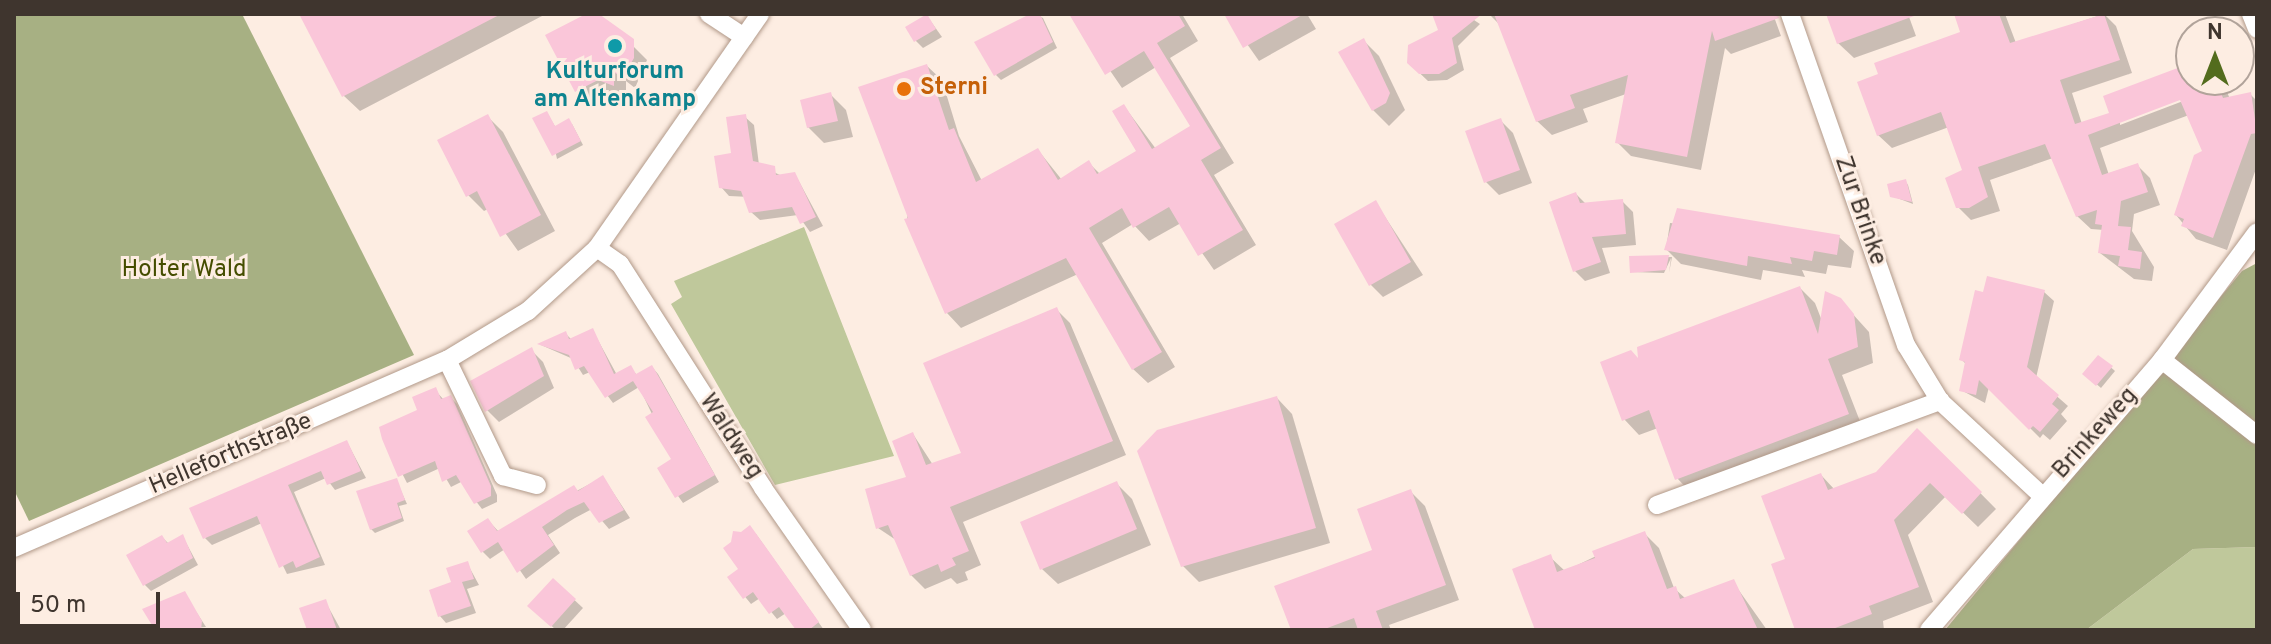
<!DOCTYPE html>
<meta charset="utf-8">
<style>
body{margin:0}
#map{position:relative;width:2271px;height:644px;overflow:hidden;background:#fdede2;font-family:Overpass,sans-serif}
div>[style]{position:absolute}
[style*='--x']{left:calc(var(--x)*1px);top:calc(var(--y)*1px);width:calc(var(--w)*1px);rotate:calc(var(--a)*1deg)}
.green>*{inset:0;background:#bfc89b}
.forest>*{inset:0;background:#a7b083}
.shadow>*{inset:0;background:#0003}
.building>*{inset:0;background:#fac6d9}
.roads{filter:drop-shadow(0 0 2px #b19989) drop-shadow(0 0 2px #b19989)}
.street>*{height:18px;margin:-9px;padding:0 9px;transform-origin:9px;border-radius:9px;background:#fff}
.dots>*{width:22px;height:22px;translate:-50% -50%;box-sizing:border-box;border:4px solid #fdede2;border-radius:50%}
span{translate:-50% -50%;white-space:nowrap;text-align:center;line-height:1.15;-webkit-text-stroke:6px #fdede2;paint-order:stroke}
.culture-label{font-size:24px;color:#0d838f;font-weight:700}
.food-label{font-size:24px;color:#c56008;font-weight:700}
.left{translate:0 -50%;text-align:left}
.street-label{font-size:24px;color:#3f352e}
.park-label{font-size:24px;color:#454d00}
.frame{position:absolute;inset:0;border:16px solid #3f352e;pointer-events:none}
.north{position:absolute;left:2175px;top:16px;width:80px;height:80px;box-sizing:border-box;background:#fdede2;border:2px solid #b1a39a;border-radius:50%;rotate:0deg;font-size:22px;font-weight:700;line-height:32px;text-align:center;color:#3f352e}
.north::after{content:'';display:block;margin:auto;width:28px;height:36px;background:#536c1d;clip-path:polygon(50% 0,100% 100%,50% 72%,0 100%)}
.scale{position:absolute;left:16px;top:592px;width:144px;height:36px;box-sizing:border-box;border:4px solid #3f352e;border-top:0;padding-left:10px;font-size:24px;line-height:28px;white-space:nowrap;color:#3f352e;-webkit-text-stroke:6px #fdede2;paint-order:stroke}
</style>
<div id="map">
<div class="green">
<div style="clip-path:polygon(804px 227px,894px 456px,775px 485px,671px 304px,682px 297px,674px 281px)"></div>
<div style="clip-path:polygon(2257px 547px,2257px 630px,2086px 630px,2193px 549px)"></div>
</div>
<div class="forest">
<div style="clip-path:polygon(14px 14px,242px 14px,414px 355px,29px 521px,14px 490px)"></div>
<div style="clip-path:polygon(2257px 263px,2257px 547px,2193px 549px,2086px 630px,1945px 630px,2242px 271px)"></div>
</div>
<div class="shadow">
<div style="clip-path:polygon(302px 14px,556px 14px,544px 15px,360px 111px,344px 96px)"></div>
<div style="clip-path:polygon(1034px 14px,1043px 18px,1057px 48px,1001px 80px,996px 75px)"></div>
<div style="clip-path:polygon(1071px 14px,1182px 14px,1198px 41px,1170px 58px,1234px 163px,1214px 175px,1256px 245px,1214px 270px,1181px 223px,1149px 241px,1133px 224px,1102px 243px,1175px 367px,1148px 383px,1133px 369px,1078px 274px,961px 328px,947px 313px,907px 220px,927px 66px,942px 80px,959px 136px,982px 181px,1038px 150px,1062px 180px,1089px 163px,1100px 174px,1139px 151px,1124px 106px,1156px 149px,1193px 127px,1156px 67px,1122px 88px)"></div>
<div style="clip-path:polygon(1226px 14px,1307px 14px,1316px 29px,1259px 61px)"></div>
<div style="clip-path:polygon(1434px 14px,1465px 14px,1480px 24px,1458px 46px,1464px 70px,1447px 80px,1428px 81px,1409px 63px,1439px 31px)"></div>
<div style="clip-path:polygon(1489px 14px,1773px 14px,1781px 36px,1731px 54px,1725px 48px,1701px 170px,1631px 156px,1617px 142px,1626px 94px,1583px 109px,1588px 122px,1552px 135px,1537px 121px,1501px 26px)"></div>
<div style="clip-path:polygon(1828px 14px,1908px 14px,1916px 36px,1854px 58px,1838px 43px)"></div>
<div style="clip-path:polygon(evenodd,1957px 14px,2005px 14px,2016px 43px,2104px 14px,2116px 26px,2132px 73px,2072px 93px,2082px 124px,2112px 114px,2191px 65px,2191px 80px,2222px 80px,2230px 99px,2251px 95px,2257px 101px,2257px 166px,2227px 250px,2196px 239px,2176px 215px,2204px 152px,2189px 115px,2100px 148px,2109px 175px,2137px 165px,2150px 178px,2160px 205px,2134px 214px,2132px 231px,2154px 267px,2152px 281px,2134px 279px,2100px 253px,2104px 230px,2091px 229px,2077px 216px,2053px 158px,1990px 180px,2000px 211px,1971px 220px,1958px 207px,1964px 171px,1949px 127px,1892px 148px,1878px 135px,1963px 33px,1957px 14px,2189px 95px,2191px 98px,2120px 125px,2120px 121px,2189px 95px)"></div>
<div style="clip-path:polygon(927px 16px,942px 37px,923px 48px,915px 40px)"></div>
<div style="clip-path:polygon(611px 24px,647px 60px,635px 88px,626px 81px,626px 97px,611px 91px,588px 103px,577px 91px,548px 36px)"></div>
<div style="clip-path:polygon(1363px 40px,1379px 56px,1405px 110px,1389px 126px,1373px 110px)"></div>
<div style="clip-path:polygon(831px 95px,846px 110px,853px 137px,824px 143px,808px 127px)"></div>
<div style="clip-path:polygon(547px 113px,556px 128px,572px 124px,583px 145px,557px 159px)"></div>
<div style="clip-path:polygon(487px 116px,503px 132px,555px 231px,518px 251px,488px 209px,484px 211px,468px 195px)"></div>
<div style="clip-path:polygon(745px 117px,754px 125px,759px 165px,782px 176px,795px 174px,823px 226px,810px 232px,798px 215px,760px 220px,751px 212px,750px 197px,729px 196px,721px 187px)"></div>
<div style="clip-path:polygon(1500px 120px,1513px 133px,1532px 183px,1499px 195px,1486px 182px,1468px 132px)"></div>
<div style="clip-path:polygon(1905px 181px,1908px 185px,1913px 204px,1892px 196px)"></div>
<div style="clip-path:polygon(1576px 194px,1586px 204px,1622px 201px,1633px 212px,1636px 245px,1602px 248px,1610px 273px,1585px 281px,1574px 270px)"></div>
<div style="clip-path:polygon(1376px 203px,1423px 275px,1383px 297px,1370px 284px)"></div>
<div style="clip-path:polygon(1670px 223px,1839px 237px,1854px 251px,1851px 268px,1828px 265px,1826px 274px,1802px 270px,1805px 277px,1763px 270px,1761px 280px,1681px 264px,1666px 249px)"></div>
<div style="clip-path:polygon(1672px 257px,1669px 273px,1671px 258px,1664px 273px,1632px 272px,1631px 258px)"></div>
<div style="clip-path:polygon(1800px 288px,1815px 303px,1822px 321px,1840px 300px,1869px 332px,1873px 363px,1842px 375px,1863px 429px,1692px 494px,1677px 478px,1658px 428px,1639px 435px,1624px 419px,1640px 362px)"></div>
<div style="clip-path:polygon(2044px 292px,2054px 301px,2036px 378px,2068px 406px,2061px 414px,2067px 421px,2050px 440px,2043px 434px,2040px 438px,1989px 387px,1985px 403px,1961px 390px,1967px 365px,1961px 359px)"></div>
<div style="clip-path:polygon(1056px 309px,1070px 323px,1126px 455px,963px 522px,981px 565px,965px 572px,968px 580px,957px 584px,951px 578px,925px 589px,911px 575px,896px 540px,878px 528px,909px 479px,913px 434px,933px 465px,963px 454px)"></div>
<div style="clip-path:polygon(593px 331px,617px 375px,630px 368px,638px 376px,652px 367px,658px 374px,719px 482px,683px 503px,659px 469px,674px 460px,639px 387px,613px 403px,590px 372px,583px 375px,573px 359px,541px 345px,566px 334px,572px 340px)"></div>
<div style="clip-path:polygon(531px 350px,543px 362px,554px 388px,499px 422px,487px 410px)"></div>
<div style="clip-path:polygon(2099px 357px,2115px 371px,2101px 388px,2085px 374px)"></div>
<div style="clip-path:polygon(435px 390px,444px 400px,450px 397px,457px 404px,497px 495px,497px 502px,482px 509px,461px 482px,451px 487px,440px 468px,407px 483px,384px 438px,419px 411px)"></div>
<div style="clip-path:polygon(1277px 398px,1292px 414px,1330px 543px,1199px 582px,1183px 566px)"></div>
<div style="clip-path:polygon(1918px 430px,1996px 509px,1978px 527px,1946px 496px,1908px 535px,1933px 602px,1883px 621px,1884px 630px,1797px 630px,1788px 560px,1821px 475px,1835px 490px,1877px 474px)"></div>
<div style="clip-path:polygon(347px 442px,366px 478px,335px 490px,326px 478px,294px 492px,325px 565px,287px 574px,262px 523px,212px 545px,205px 538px)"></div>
<div style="clip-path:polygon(603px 477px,630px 518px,609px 529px,592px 509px,575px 518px,548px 535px,560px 553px,526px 579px,505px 549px,490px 559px,482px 551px,488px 520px,499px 532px)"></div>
<div style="clip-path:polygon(396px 480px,407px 504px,399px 506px,404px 521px,375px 533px,371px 529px)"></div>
<div style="clip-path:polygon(1116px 483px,1132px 499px,1151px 545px,1058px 584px,1042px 569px)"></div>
<div style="clip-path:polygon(1410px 491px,1425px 506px,1459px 600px,1389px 625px,1391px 630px,1293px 630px,1375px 552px)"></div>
<div style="clip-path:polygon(1644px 533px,1659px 548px,1674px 588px,1686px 599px,1733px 582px,1767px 630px,1537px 630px,1550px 557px,1565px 571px)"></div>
<div style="clip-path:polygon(756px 534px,824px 630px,798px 630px,786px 613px,777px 619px,760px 598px,751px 604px,729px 577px,741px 569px)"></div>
<div style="clip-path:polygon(162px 537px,169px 544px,183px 537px,198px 565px,151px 591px,144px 584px)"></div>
<div style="clip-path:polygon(467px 563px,479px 585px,467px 589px,476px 613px,446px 623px,440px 616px)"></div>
<div style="clip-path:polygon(553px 580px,583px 608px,563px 630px,556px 630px,530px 606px)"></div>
<div style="clip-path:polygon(184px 593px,206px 627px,157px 630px)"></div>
<div style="clip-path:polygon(325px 601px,341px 630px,309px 630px)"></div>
</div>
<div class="building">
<div style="clip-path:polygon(299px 14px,501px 14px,342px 97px)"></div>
<div style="clip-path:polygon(599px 14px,634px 39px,634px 58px,622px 78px,614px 72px,614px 86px,598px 80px,575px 92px,545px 35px,582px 16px)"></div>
<div style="clip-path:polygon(927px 14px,936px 29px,914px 42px,905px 27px)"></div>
<div style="clip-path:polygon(1030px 14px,1040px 14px,1053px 42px,994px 76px,974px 42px)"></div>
<div style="clip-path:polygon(1069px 14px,1178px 14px,1185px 26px,1157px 43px,1221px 148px,1201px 160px,1243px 230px,1198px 256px,1169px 207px,1133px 228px,1122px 208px,1089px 228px,1162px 352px,1132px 370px,1066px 258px,945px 314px,904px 219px,908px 218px,858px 87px,927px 64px,949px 130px,954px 128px,976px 182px,1038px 148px,1058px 180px,1089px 160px,1097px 174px,1136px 151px,1112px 111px,1124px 104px,1152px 149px,1190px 126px,1144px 51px,1105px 75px)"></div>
<div style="clip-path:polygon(1224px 14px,1304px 14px,1243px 48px)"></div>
<div style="clip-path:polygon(1432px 14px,1482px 14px,1452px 38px,1457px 63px,1439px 74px,1419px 74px,1407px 63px,1408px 45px,1438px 30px)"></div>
<div style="clip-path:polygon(1494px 14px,1778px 14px,1779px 18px,1715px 41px,1712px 31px,1687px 157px,1615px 143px,1628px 75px,1570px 95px,1575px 108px,1536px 122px)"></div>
<div style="clip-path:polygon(1826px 14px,1914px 14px,1914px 16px,1837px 44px)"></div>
<div style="clip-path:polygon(1954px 14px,1999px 14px,2010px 43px,2104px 14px,2120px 60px,2060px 80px,2075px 124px,2109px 113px,2103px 96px,2191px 63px,2191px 80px,2216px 80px,2223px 98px,2251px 92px,2257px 133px,2251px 134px,2213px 238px,2181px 226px,2184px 219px,2174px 215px,2194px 155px,2202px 151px,2180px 100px,2088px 135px,2102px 175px,2138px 163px,2148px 192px,2121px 201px,2118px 226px,2131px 227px,2128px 250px,2142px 252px,2140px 269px,2118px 266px,2120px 256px,2098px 253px,2102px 225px,2095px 224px,2097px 210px,2076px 217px,2045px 144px,1978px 167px,1988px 197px,1969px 208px,1956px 208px,1945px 178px,1962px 170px,1941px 112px,1877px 136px,1857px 82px,1878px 74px,1874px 63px,1960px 32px)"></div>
<div style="clip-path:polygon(1364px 38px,1390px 93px,1386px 103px,1372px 111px,1338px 52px)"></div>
<div style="clip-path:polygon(831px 92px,838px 121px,807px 128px,800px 100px)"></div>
<div style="clip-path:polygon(547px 111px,555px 126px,569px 118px,581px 141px,552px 156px,532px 118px)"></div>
<div style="clip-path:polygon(488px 114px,541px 215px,500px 237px,477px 191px,466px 197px,437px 140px)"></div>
<div style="clip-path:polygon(746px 114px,753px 161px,775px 166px,776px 175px,795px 172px,816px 217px,800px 224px,792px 207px,749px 213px,741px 191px,719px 188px,714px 156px,731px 153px,726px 117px)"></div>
<div style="clip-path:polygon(1501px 118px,1520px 170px,1484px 183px,1465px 131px)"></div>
<div style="clip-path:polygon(1906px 179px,1912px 202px,1890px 197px,1887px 184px)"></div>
<div style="clip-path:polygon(1576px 192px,1580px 203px,1623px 199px,1626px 234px,1592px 237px,1601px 262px,1573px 272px,1549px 202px)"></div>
<div style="clip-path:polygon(1376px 200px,1411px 262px,1369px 286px,1334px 224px)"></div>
<div style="clip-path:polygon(1677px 208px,1840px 235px,1837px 255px,1814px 251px,1812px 261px,1790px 257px,1792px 264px,1748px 256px,1747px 266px,1664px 250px)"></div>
<div style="clip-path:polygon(1669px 255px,1666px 270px,1630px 273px,1629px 256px)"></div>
<div style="clip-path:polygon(1987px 276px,2045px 290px,2027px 367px,2059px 395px,2052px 404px,2059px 410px,2040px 432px,2033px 426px,2029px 430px,1979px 380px,1976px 395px,1959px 391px,1965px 362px,1959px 360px,1975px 290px,1983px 292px)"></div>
<div style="clip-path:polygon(1800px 286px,1818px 334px,1825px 291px,1841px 298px,1854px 314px,1858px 347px,1828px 359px,1849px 414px,1675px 480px,1649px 410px,1622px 421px,1600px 362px,1631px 350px,1638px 358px,1637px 347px)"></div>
<div style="clip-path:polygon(1057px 307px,1113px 441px,950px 507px,969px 551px,952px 558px,956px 565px,941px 572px,938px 564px,910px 576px,888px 525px,876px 529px,865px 489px,906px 477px,892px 441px,913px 432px,926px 465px,961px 453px,923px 363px)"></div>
<div style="clip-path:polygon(593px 328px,614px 374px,631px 365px,636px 374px,652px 365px,715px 475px,675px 498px,657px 468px,671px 459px,645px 417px,653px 412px,633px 381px,605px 398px,584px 366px,575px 370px,569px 355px,537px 344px,566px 331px,569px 339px)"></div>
<div style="clip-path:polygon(532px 347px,544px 376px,485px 412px,470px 381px)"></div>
<div style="clip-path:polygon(2098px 355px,2113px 366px,2096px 386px,2082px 374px)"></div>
<div style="clip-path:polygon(436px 387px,441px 399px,451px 395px,491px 486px,491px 496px,474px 504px,456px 475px,442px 482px,435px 461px,398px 477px,382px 439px,379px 427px,417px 410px,412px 397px)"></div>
<div style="clip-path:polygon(1277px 396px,1316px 528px,1181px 567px,1137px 451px,1157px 430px)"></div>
<div style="clip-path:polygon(1917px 428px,1982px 492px,1962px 514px,1930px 483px,1894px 520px,1919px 587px,1869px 606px,1872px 614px,1830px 630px,1795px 630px,1771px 564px,1785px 559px,1761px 496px,1821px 473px,1828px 490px,1876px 472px)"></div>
<div style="clip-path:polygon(347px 440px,361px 471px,327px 485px,321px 471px,288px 485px,320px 557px,296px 568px,293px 561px,279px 568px,257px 516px,203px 539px,189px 508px)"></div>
<div style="clip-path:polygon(603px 475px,624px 510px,599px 523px,584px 502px,567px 510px,542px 527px,554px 545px,517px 573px,498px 542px,481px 553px,467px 531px,488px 518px,497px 531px,574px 485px,578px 491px)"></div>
<div style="clip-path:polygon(397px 478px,405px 500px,397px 503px,402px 518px,370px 530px,356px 491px)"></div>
<div style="clip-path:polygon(1117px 481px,1137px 529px,1040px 570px,1020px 522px)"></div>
<div style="clip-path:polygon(1411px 489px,1446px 585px,1376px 611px,1383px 630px,1358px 630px,1354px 618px,1322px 630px,1291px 630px,1274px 586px,1372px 550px,1357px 509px)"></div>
<div style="clip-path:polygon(750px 525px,819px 622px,809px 630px,796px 630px,779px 607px,769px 614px,753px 592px,743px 599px,727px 577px,738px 569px,723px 548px,731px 542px,733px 531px,741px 532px)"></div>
<div style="clip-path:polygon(1645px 531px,1667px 589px,1676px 586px,1680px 599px,1734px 579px,1758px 630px,1535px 630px,1512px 569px,1551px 554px,1557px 572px,1595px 558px,1592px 551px)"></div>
<div style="clip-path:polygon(183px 534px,193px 558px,143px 586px,126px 555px,162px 535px,167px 543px)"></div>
<div style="clip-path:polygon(468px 561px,474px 579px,462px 582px,471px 606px,438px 617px,429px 590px,451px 582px,446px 568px)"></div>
<div style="clip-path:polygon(553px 578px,576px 599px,551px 627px,527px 606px)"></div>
<div style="clip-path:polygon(185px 591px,202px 621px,201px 630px,155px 630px,142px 609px)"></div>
<div style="clip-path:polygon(326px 599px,337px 630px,307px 630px,299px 608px)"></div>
</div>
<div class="roads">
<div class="street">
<div style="--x:709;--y:14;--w:42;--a:33.3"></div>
<div style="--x:1790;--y:14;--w:351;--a:70.7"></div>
<div style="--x:1906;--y:345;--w:66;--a:58.7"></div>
<div style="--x:1940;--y:401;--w:138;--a:42.9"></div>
<div style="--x:2251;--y:14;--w:16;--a:68"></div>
<div style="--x:597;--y:248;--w:28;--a:35"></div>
<div style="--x:620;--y:264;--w:266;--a:57.4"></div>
<div style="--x:763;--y:488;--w:173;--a:55.1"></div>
<div style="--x:447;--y:360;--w:129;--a:64.2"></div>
<div style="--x:503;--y:476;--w:35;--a:15"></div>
<div style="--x:2162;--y:360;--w:121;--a:38.3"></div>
<div style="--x:1657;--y:505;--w:302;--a:-20.2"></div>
<div style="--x:14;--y:548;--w:472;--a:-23.5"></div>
<div style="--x:447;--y:360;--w:95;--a:-31.2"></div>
<div style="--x:528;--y:311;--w:93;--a:-42.4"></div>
<div style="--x:597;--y:248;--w:285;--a:-55.1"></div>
<div style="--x:1929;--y:630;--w:357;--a:-49.2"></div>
<div style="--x:2162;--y:360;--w:159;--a:-53.4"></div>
</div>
</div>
<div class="dots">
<div style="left:615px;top:46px;background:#0f9aa8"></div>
<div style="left:904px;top:89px;background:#e8710a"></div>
</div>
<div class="culture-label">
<span style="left:615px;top:87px">Kulturforum<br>am Altenkamp</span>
</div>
<div class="food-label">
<span class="left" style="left:920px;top:89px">Sterni</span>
</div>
<div class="street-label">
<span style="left:1859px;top:211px;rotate:71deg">Zur Brinke</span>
<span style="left:2096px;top:434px;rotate:-48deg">Brinkeweg</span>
<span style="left:730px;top:437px;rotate:57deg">Waldweg</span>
<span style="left:231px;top:455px;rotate:-23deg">Helleforthstraße</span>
</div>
<div class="park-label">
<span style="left:184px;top:271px">Holter Wald</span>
</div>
<div class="frame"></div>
<div class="north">N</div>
<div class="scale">50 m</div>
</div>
